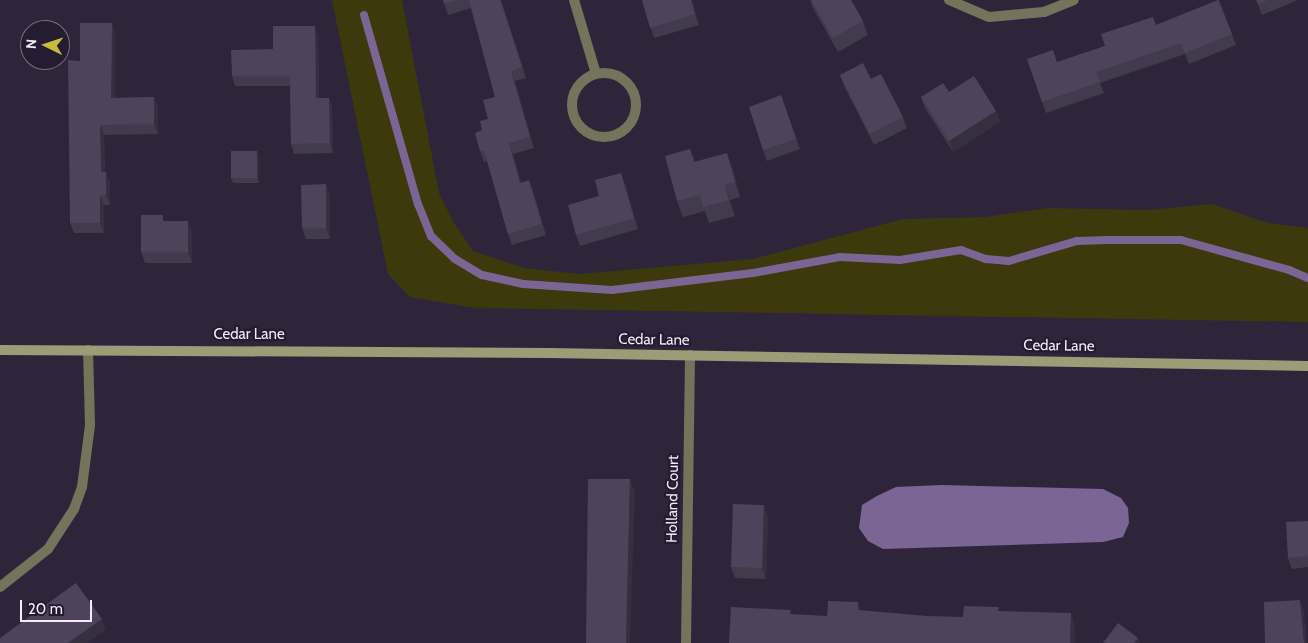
<!DOCTYPE html>
<style>
body{margin:0}
#map{position:relative;width:1308px;height:643px;overflow:hidden;background:#2f253b;font-family:Cabin,sans-serif}
div>[style]{position:absolute}
[style*='--x']{left:calc(var(--x)*1px);top:calc(var(--y)*1px);width:calc(var(--w)*1px);rotate:calc(var(--a)*1deg)}
.green>*{inset:0;background:#3c390d}
.water>*{inset:0;background:#7a6595}
.stream>*{height:8px;margin:-4px;padding:0 4px;transform-origin:4px;border-radius:4px;background:#7a6595}
.minor>*{height:10px;margin:-5px;padding:0 5px;transform-origin:5px;border-radius:5px;background:#74735c}
.minor>.ring{margin:-5px;padding:0;box-sizing:content-box;background:none;border:10px solid #74735c;border-radius:50%}
.secondary>*{height:10px;margin:-5px;padding:0 5px;transform-origin:5px;border-radius:5px;background:#9e9c76}
.wall>*{inset:0;background:#423a4d}
.shaded-wall>*{inset:0;background:#362f3f}
.building>*{inset:0;background:#4d435a}
span{translate:-50% -50%;white-space:nowrap;text-align:center;line-height:1.15;-webkit-text-stroke:4.5px #251c31;paint-order:stroke}
.street-label{font-size:15px;color:#f2ecfa}
.north{position:absolute;left:20px;top:20px;width:50px;height:50px;box-sizing:border-box;background:#251c31;border:1px solid #776f81;border-radius:50%;rotate:274deg;font-size:14px;font-weight:700;line-height:20px;text-align:center;color:#f2ecfa}
.north::after{content:'';display:block;margin:auto;width:18px;height:22px;background:#c6bc3c;clip-path:polygon(50% 0,100% 100%,50% 72%,0 100%)}
.scale{position:absolute;left:20px;top:600px;width:72px;height:22px;box-sizing:border-box;border:2px solid #f2ecfa;border-top:0;padding-left:6px;font-size:15px;line-height:18px;white-space:nowrap;color:#f2ecfa;-webkit-text-stroke:4px #251c31;paint-order:stroke}
</style>
<div id="map">
<div class="green">
<div style="clip-path:polygon(332px 0,402px 0,439px 193px,454px 223px,473px 251px,524px 268px,579px 274px,753px 259px,903px 219px,985px 217px,1048px 208px,1149px 210px,1212px 204px,1267px 223px,1308px 228px,1308px 322px,474px 308px,410px 297px,388px 274px)"></div>
</div>
<div class="water">
<div style="clip-path:polygon(942px 485px,1103px 489px,1121px 498px,1128px 508px,1129px 523px,1123px 537px,1103px 542px,883px 549px,868px 541px,859px 528px,862px 505px,877px 496px,896px 487px)"></div>
</div>
<div class="stream">
<div style="--x:364;--y:15;--w:197;--a:74.1"></div>
<div style="--x:418;--y:204;--w:35;--a:68"></div>
<div style="--x:431;--y:236;--w:33;--a:44"></div>
<div style="--x:455;--y:259;--w:31;--a:31"></div>
<div style="--x:482;--y:275;--w:42;--a:12.4"></div>
<div style="--x:523;--y:284;--w:89;--a:3.9"></div>
<div style="--x:612;--y:290;--w:142;--a:-6.9"></div>
<div style="--x:753;--y:273;--w:88;--a:-10.4"></div>
<div style="--x:840;--y:257;--w:60;--a:2.9"></div>
<div style="--x:900;--y:260;--w:62;--a:-9.3"></div>
<div style="--x:961;--y:250;--w:27;--a:20"></div>
<div style="--x:986;--y:259;--w:23;--a:5"></div>
<div style="--x:1009;--y:261;--w:71;--a:-16.4"></div>
<div style="--x:1077;--y:241;--w:32;--a:-2"></div>
<div style="--x:1109;--y:240;--w:72;--a:0"></div>
<div style="--x:1181;--y:240;--w:112;--a:15.5"></div>
<div style="--x:1289;--y:270;--w:21;--a:23"></div>
</div>
<div class="minor">
<div style="--x:574;--y:0;--w:77;--a:73.4"></div>
<div style="--x:949;--y:0;--w:43;--a:23"></div>
<div style="--x:989;--y:17;--w:55;--a:-5.2"></div>
<div style="--x:1044;--y:12;--w:32;--a:-22"></div>
<div class="ring" style="left:572px;top:73px;width:54px;height:54px"></div>
<div style="--x:0;--y:587;--w:61;--a:-38.4"></div>
<div style="--x:48;--y:549;--w:48;--a:-57"></div>
<div style="--x:74;--y:509;--w:23;--a:-70"></div>
<div style="--x:82;--y:487;--w:63;--a:-82.6"></div>
<div style="--x:90;--y:425;--w:75;--a:-91.5"></div>
<div style="--x:686;--y:643;--w:288;--a:-89.2"></div>
</div>
<div class="secondary">
<div style="--x:0;--y:350;--w:550;--a:0.31"></div>
<div style="--x:550;--y:353;--w:758;--a:0.98"></div>
</div>
<div class="wall">
<div style="clip-path:polygon(443px 0,501px 0,526px 78px,515px 81px,534px 148px,513px 154px,521px 182px,533px 191px,546px 235px,512px 245px,508px 234px,487px 161px,484px 162px,480px 151px,482px 130px,488px 119px,495px 97px,471px 8px,448px 15px)"></div>
<div style="clip-path:polygon(642px 0,692px 0,699px 25px,654px 38px)"></div>
<div style="clip-path:polygon(810px 0,851px 0,863px 21px,868px 35px,838px 52px,813px 8px)"></div>
<div style="clip-path:polygon(1219px 0,1236px 45px,1189px 64px,1185px 54px,1100px 83px,1104px 93px,1046px 113px,1027px 59px,1058px 62px,1105px 46px)"></div>
<div style="clip-path:polygon(1256px 0,1298px 0,1262px 15px)"></div>
<div style="clip-path:polygon(112px 23px,115px 33px,115px 98px,154px 97px,158px 108px,158px 134px,104px 135px,105px 172px,110px 182px,110px 205px,104px 205px,104px 233px,74px 233px,70px 223px,80px 61px)"></div>
<div style="clip-path:polygon(318px 36px,319px 98px,329px 98px,332px 108px,333px 153px,294px 154px,291px 144px,290px 86px,235px 86px,232px 76px,273px 49px)"></div>
<div style="clip-path:polygon(840px 75px,871px 79px,903px 117px,907px 128px,874px 145px,844px 86px)"></div>
<div style="clip-path:polygon(949px 92px,996px 111px,1000px 122px,953px 152px,925px 108px,921px 97px)"></div>
<div style="clip-path:polygon(781px 95px,800px 149px,767px 161px,763px 150px)"></div>
<div style="clip-path:polygon(690px 149px,695px 162px,733px 168px,740px 197px,730px 200px,735px 216px,709px 223px,705px 211px,683px 217px,677px 201px)"></div>
<div style="clip-path:polygon(259px 156px,259px 183px,233px 183px,231px 178px)"></div>
<div style="clip-path:polygon(625px 183px,638px 229px,580px 246px,576px 235px,599px 196px)"></div>
<div style="clip-path:polygon(326px 184px,330px 195px,330px 239px,306px 239px,302px 228px)"></div>
<div style="clip-path:polygon(165px 221px,192px 232px,192px 263px,145px 263px,141px 252px)"></div>
<div style="clip-path:polygon(768px 516px,766px 579px,735px 578px,731px 567px)"></div>
<div style="clip-path:polygon(1308px 521px,1308px 567px,1292px 569px,1288px 558px)"></div>
</div>
<div class="shaded-wall">
<div style="clip-path:polygon(691px 0,692px 0,699px 25px,695px 14px)"></div>
<div style="clip-path:polygon(112px 23px,115px 33px,115px 108px,111px 98px)"></div>
<div style="clip-path:polygon(315px 26px,318px 36px,319px 108px,316px 98px)"></div>
<div style="clip-path:polygon(511px 71px,515px 81px,534px 148px,530px 137px)"></div>
<div style="clip-path:polygon(154px 97px,158px 108px,158px 134px,154px 124px)"></div>
<div style="clip-path:polygon(329px 98px,332px 108px,333px 153px,330px 143px)"></div>
<div style="clip-path:polygon(996px 111px,1000px 122px,953px 152px,949px 141px)"></div>
<div style="clip-path:polygon(100px 125px,104px 135px,105px 182px,101px 172px)"></div>
<div style="clip-path:polygon(509px 143px,513px 154px,524px 194px,520px 183px)"></div>
<div style="clip-path:polygon(257px 151px,259px 156px,259px 183px,257px 178px)"></div>
<div style="clip-path:polygon(727px 153px,733px 168px,740px 197px,735px 182px)"></div>
<div style="clip-path:polygon(106px 172px,110px 182px,110px 205px,106px 195px)"></div>
<div style="clip-path:polygon(621px 173px,625px 183px,638px 229px,634px 218px)"></div>
<div style="clip-path:polygon(529px 180px,533px 191px,546px 235px,542px 224px)"></div>
<div style="clip-path:polygon(326px 184px,330px 195px,330px 239px,326px 228px)"></div>
<div style="clip-path:polygon(725px 185px,730px 200px,735px 216px,729px 200px)"></div>
<div style="clip-path:polygon(100px 195px,104px 205px,104px 233px,100px 223px)"></div>
<div style="clip-path:polygon(188px 221px,192px 232px,192px 263px,188px 252px)"></div>
<div style="clip-path:polygon(630px 479px,635px 492px,630px 643px,626px 643px)"></div>
<div style="clip-path:polygon(764px 505px,768px 516px,766px 579px,762px 568px)"></div>
<div style="clip-path:polygon(1300px 600px,1304px 611px,1307px 643px,1304px 643px)"></div>
<div style="clip-path:polygon(858px 602px,863px 615px,858px 610px)"></div>
<div style="clip-path:polygon(1071px 613px,1075px 626px,1075px 643px,1070px 643px)"></div>
<div style="clip-path:polygon(102px 619px,106px 629px,87px 643px,68px 643px)"></div>
<div style="clip-path:polygon(1138px 638px,1140px 643px,1134px 643px)"></div>
</div>
<div class="building">
<div style="clip-path:polygon(443px 0,457px 0,444px 4px)"></div>
<div style="clip-path:polygon(469px 0,500px 0,522px 67px,511px 71px,530px 137px,509px 143px,520px 183px,529px 180px,542px 224px,508px 234px,484px 150px,480px 151px,475px 133px,482px 130px,480px 121px,488px 119px,483px 100px,495px 97px)"></div>
<div style="clip-path:polygon(642px 0,691px 0,695px 14px,650px 28px)"></div>
<div style="clip-path:polygon(811px 0,851px 0,863px 21px,833px 38px)"></div>
<div style="clip-path:polygon(1218px 0,1232px 34px,1185px 53px,1181px 43px,1096px 72px,1100px 82px,1042px 102px,1027px 59px,1053px 50px,1057px 62px,1105px 46px,1101px 34px,1153px 17px,1156px 25px)"></div>
<div style="clip-path:polygon(1257px 0,1268px 0,1258px 4px)"></div>
<div style="clip-path:polygon(80px 23px,112px 23px,111px 98px,154px 97px,154px 124px,100px 125px,101px 172px,106px 172px,106px 195px,100px 195px,100px 223px,70px 223px,68px 60px,80px 61px)"></div>
<div style="clip-path:polygon(273px 26px,315px 26px,316px 98px,329px 98px,330px 143px,291px 144px,290px 76px,232px 76px,231px 50px,273px 49px)"></div>
<div style="clip-path:polygon(863px 63px,871px 79px,881px 74px,903px 117px,870px 134px,840px 75px)"></div>
<div style="clip-path:polygon(974px 76px,996px 111px,949px 141px,921px 97px,943px 83px,949px 92px)"></div>
<div style="clip-path:polygon(781px 95px,796px 139px,763px 150px,749px 107px)"></div>
<div style="clip-path:polygon(690px 149px,694px 162px,727px 153px,735px 182px,725px 185px,729px 200px,703px 207px,700px 195px,677px 201px,665px 156px)"></div>
<div style="clip-path:polygon(231px 151px,257px 151px,257px 178px,231px 178px)"></div>
<div style="clip-path:polygon(621px 173px,634px 218px,576px 235px,568px 205px,599px 196px,595px 180px)"></div>
<div style="clip-path:polygon(326px 184px,326px 228px,302px 228px,301px 185px)"></div>
<div style="clip-path:polygon(141px 215px,163px 215px,163px 221px,188px 221px,188px 252px,141px 252px)"></div>
<div style="clip-path:polygon(588px 479px,630px 479px,626px 643px,586px 643px)"></div>
<div style="clip-path:polygon(733px 504px,764px 505px,762px 568px,731px 567px)"></div>
<div style="clip-path:polygon(1308px 521px,1308px 556px,1288px 558px,1286px 522px)"></div>
<div style="clip-path:polygon(76px 583px,102px 619px,68px 643px,0 643px,0 638px)"></div>
<div style="clip-path:polygon(1300px 600px,1304px 643px,1265px 643px,1264px 602px)"></div>
<div style="clip-path:polygon(828px 601px,858px 602px,858px 610px,927px 616px,963px 617px,964px 606px,999px 607px,998px 611px,1071px 613px,1070px 643px,729px 643px,731px 607px,791px 610px,790px 614px,827px 616px)"></div>
<div style="clip-path:polygon(1118px 623px,1138px 638px,1134px 643px,1103px 643px)"></div>
</div>
<div class="street-label">
<span style="left:249px;top:335px">Cedar Lane</span>
<span style="left:654px;top:340px;rotate:1deg">Cedar Lane</span>
<span style="left:1059px;top:346px;rotate:1deg">Cedar Lane</span>
<span style="left:673px;top:499px;rotate:-89deg">Holland Court</span>
</div>
<div class="north">N</div>
<div class="scale">20 m</div>
</div>
